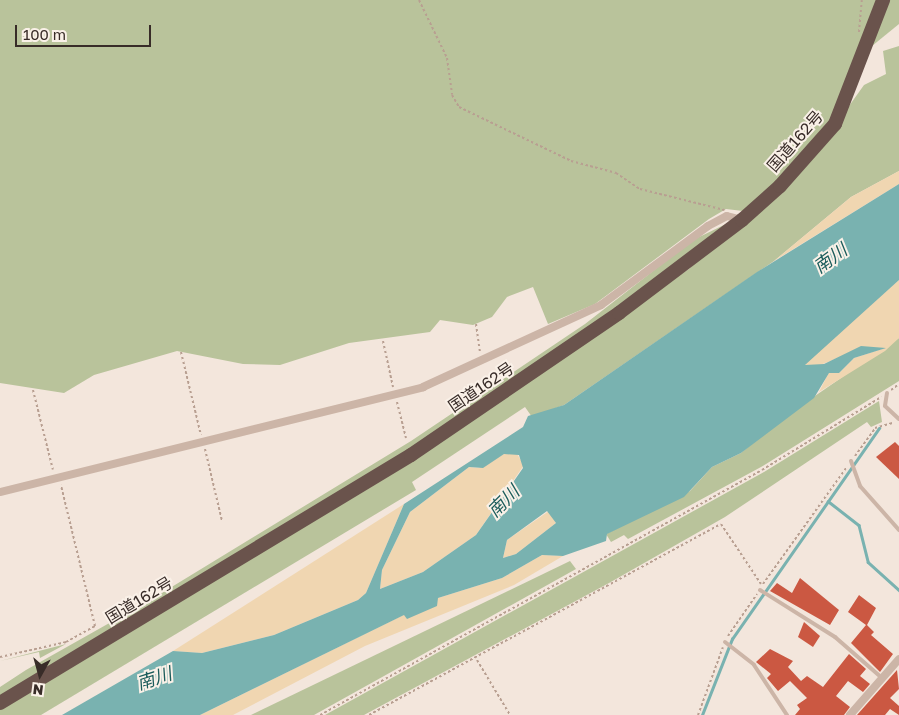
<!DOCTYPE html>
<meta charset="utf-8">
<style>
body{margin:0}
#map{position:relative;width:899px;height:715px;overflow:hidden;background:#f3e6dc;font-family:"Golos Text","Noto Sans JP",sans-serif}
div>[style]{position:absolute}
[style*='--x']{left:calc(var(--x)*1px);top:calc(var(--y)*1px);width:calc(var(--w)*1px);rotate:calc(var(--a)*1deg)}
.green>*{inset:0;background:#b9c39b}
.sand>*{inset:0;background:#f0d6b1}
.water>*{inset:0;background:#79b2b0}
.stream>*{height:2.5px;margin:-1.25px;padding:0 1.25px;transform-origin:1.25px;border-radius:1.25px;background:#79b2b0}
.building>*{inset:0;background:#cb5842}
.path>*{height:2px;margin-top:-1px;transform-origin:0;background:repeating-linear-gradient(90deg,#b89f91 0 2.5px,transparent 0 5px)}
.service>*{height:4px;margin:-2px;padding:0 2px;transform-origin:2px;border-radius:2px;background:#ccb5a7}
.minor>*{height:8px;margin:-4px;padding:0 4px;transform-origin:4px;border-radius:4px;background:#ccb5a7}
.trunk>*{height:14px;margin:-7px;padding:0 7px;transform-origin:7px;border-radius:7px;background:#6a534c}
span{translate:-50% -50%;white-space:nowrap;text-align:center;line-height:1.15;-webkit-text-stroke:4px #faf1e8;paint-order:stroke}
.street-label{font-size:16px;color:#382c28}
.water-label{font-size:18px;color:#1b5c5b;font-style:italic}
.north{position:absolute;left:15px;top:650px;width:50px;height:50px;-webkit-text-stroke:4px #faf1e8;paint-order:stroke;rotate:187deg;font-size:14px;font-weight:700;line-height:20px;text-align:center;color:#382c28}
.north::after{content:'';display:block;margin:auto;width:18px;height:22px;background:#382c28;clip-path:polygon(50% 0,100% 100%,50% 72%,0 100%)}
.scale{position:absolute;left:15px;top:25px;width:136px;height:22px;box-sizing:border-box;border:2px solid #382c28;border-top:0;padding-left:6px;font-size:15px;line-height:18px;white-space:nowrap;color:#382c28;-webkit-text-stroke:4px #faf1e8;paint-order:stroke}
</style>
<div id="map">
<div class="green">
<div style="clip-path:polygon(0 0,878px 0,836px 113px,778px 182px,743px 211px,726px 209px,709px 219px,595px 304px,548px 324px,533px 287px,507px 297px,492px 317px,473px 325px,440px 320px,430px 332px,349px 343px,280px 365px,243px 364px,177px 351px,94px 375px,64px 393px,0 383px)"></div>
<div style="clip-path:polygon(888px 0,899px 0,899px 24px,872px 46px)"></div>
<div style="clip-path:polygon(899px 46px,899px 171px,851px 197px,774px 261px,564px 405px,532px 417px,525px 407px,412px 482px,416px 490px,41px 715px,0 715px,0 709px,106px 645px,689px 269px,849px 106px,864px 85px,886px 74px,883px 51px)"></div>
<div style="clip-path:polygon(728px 223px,592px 327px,409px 451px,0 697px,0 687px,26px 670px,152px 599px,411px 441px,585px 324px,693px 240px)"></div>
<div style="clip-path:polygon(899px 338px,899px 381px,761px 467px,628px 539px,624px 535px,611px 542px,606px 534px,690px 491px,712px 467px,741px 453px,783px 418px)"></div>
<div style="clip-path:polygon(879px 401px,882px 422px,871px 427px,867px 422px,725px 517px,609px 583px,364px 715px,325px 715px,764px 472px)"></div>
<div style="clip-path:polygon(570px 561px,576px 569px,314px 715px,251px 715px)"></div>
<div style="clip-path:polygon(66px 644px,40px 658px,39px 652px,0 661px)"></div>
</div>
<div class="sand">
<div style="clip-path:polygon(899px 171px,899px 184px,774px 261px,851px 197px)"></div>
<div style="clip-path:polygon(899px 280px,899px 338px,885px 351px,819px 392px,829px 372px,839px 373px,854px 358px,885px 348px,840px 357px,813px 368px,805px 365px,806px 360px)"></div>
<div style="clip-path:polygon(504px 454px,517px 454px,524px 465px,476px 535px,423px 572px,380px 589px,382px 570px,410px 512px,469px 467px,479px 468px)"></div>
<div style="clip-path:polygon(404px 504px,366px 593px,358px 600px,274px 635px,202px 653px,173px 651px)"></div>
<div style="clip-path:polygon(549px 511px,556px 523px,516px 554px,503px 558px,507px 540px)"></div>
<div style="clip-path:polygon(542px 555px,563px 556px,514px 585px,365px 646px,233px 715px,200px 715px,438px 598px,502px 578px)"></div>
</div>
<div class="water">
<div style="clip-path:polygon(evenodd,899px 184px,899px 280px,805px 365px,824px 364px,861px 346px,886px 348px,854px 358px,839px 373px,829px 373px,814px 398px,741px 453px,712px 467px,684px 497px,607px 534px,606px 541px,563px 556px,542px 555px,502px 578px,438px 598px,437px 606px,407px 619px,404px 615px,200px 715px,62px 715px,173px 651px,202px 653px,274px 635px,358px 600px,366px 593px,404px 504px,523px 427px,528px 416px,564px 405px,757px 272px,899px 184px,504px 454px,519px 455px,523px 468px,476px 535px,423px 572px,380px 589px,382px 570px,410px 512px,469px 467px,483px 468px,504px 454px,899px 184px,547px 511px,556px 523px,516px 554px,503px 558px,507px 540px,547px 511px)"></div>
</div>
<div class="stream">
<div style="--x:828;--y:501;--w:39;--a:38"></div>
<div style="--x:859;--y:525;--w:38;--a:76"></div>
<div style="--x:868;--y:562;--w:42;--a:42.1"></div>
<div style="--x:702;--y:715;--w:82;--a:-68.5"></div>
<div style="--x:732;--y:639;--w:257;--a:-55.1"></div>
</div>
<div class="building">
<div style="clip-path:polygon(895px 442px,899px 446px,899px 479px,876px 457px)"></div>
<div style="clip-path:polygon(800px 578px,839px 610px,830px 625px,770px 591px,777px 583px,792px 593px)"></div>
<div style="clip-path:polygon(859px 595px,876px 608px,867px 625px,874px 632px,871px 635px,893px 654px,880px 672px,851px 643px,866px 625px,848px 612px)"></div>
<div style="clip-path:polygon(804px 622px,820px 636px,813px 647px,798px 637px)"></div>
<div style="clip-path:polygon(770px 649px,793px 661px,788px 667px,801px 681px,807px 676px,823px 687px,849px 654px,866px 669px,860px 676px,870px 684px,863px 692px,848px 681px,836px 696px,850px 707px,844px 715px,795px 715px,800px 709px,797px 705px,807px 698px,790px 681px,778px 691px,767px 678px,771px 674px,756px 662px)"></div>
<div style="clip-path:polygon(897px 670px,899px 689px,890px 698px,899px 706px,899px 715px,890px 709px,885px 715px,857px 715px)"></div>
</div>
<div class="path">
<div style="--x:419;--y:0;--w:64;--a:64.2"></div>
<div style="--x:447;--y:58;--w:37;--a:82"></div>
<div style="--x:452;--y:95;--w:14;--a:60"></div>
<div style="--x:459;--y:107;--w:124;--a:25.7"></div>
<div style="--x:571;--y:161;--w:47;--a:14.9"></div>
<div style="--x:616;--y:173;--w:29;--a:34"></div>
<div style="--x:640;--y:189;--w:87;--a:14"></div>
<div style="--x:859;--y:32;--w:32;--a:-85"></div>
<div style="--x:476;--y:324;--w:29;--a:82"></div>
<div style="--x:383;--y:341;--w:47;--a:77.7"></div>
<div style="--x:181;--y:352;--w:85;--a:76.5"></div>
<div style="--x:33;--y:390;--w:82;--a:76"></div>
<div style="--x:891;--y:390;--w:10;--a:-37"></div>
<div style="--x:397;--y:402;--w:37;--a:76"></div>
<div style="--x:205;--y:449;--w:74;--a:76.7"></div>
<div style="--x:855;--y:456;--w:34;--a:-54"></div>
<div style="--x:875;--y:428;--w:19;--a:-16"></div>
<div style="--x:763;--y:584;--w:143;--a:-54.4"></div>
<div style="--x:728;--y:636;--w:51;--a:-55.4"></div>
<div style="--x:0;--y:657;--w:68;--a:-12.8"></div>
<div style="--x:66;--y:642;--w:33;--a:-29"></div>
<div style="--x:95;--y:626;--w:145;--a:-103.6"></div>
<div style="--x:477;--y:660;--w:64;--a:59"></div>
<div style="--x:320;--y:715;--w:505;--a:-29"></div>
<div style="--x:762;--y:470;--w:140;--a:-31.5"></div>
<div style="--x:369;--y:715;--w:400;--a:-28.5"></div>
<div style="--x:721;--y:524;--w:72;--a:56.3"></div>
<div style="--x:698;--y:715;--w:72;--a:-69.8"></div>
</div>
<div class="service">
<div style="--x:887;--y:393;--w:13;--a:99"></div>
<div style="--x:885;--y:406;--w:19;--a:43"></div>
<div style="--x:851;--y:461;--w:27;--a:70"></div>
<div style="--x:860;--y:486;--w:59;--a:48.4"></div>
<div style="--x:760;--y:590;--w:89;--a:32.1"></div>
<div style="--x:835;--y:637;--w:62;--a:41.1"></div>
<div style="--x:725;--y:642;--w:37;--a:38"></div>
<div style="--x:754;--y:665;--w:60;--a:56.6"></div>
</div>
<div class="minor">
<div style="--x:0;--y:492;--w:436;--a:-13.9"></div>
<div style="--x:423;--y:387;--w:196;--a:-24.7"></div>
<div style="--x:601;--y:305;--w:133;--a:-36.4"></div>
<div style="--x:708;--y:226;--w:21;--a:-28"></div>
<div style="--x:727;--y:216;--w:16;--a:15"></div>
<div style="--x:850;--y:715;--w:74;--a:-48.8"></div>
</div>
<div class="trunk">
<div style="--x:0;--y:703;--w:480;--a:-31.1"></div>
<div style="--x:411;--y:455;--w:252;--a:-34.3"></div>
<div style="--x:619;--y:313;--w:154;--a:-37.1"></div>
<div style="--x:742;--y:220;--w:51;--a:-41.8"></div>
<div style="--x:780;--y:186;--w:83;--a:-48.4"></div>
<div style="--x:835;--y:124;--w:133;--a:-68.8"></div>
</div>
<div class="street-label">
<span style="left:795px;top:141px;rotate:-49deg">国道162号</span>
<span style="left:481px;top:387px;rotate:-34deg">国道162号</span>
<span style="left:139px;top:600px;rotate:-31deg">国道162号</span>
</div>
<div class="water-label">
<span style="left:830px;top:258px;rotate:-36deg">南川</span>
<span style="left:503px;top:501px;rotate:-45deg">南川</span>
<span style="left:154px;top:678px;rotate:-18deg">南川</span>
</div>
<div class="north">N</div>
<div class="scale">100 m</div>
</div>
